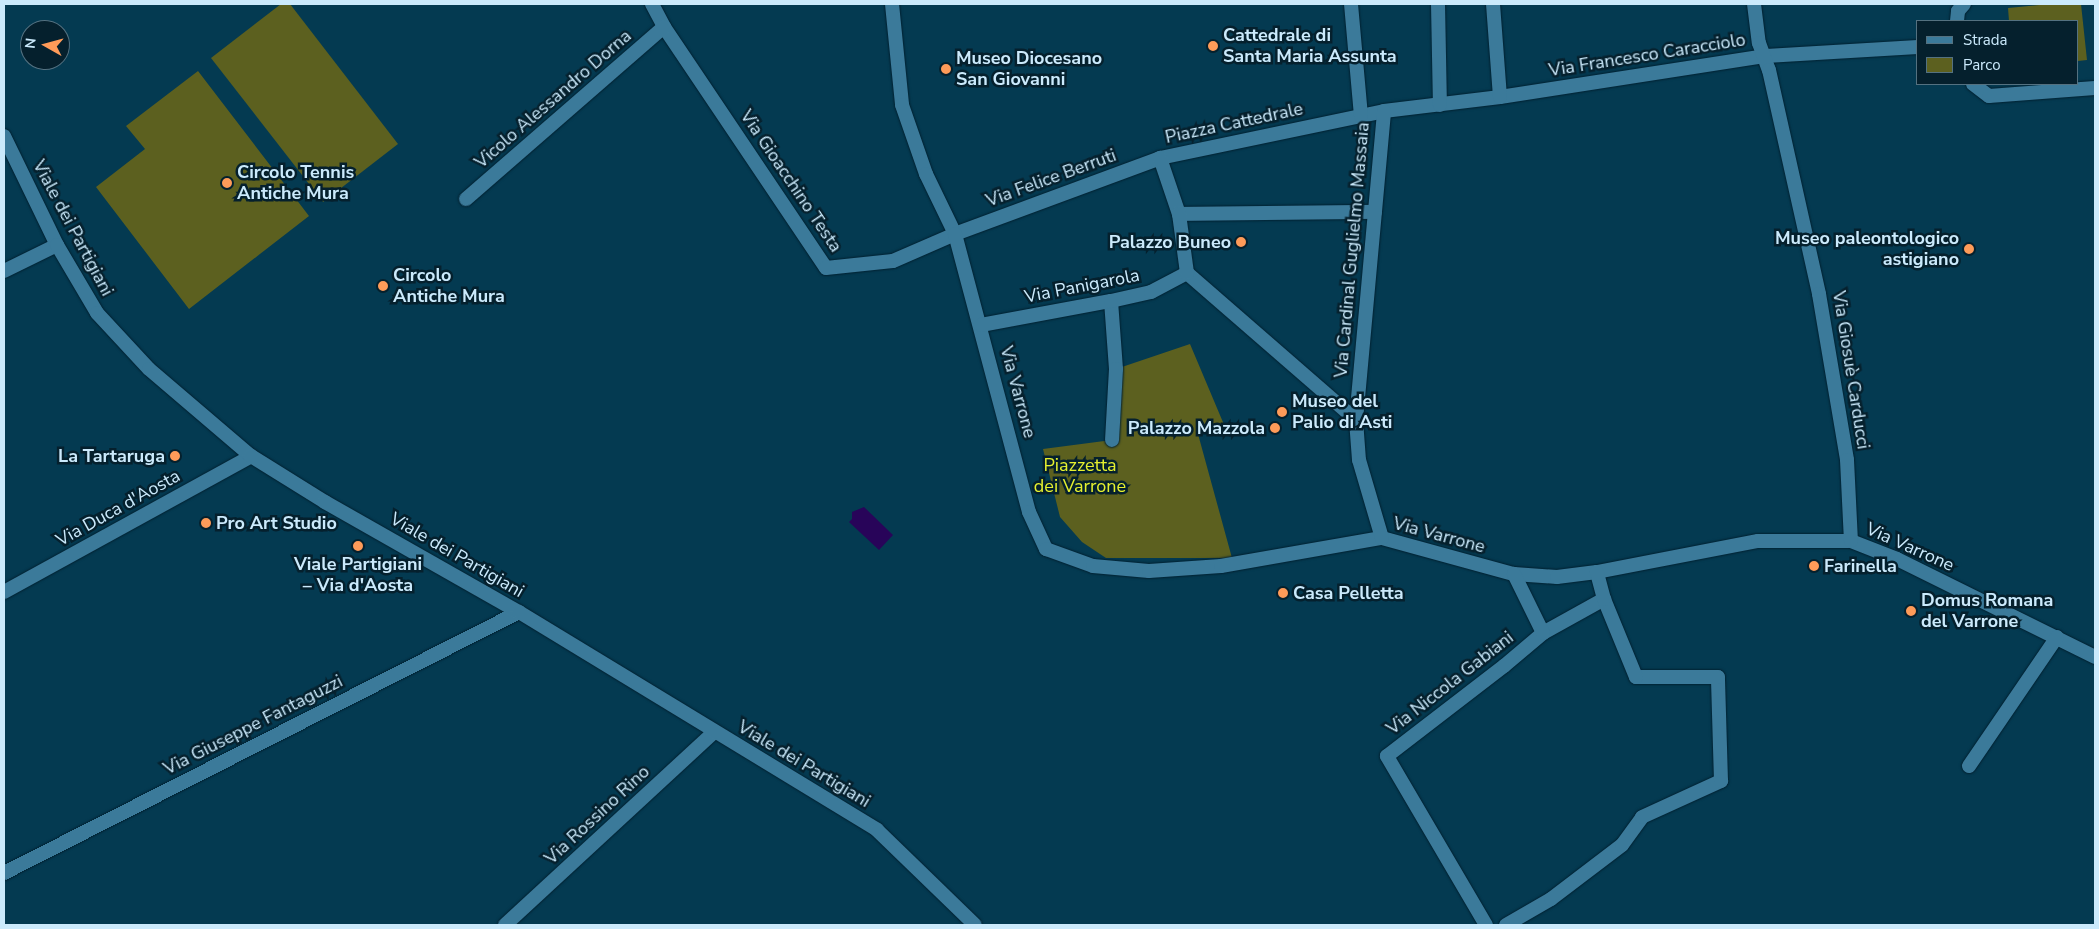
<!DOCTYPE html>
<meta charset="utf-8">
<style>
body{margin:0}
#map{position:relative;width:2099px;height:929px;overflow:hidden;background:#043a51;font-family:"Nunito Sans",sans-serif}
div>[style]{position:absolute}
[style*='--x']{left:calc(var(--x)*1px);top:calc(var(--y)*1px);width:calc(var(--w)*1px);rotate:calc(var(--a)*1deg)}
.green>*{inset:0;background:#5c601f}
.water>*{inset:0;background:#280459}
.roads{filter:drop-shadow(0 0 1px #002030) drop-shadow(0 0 1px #002030)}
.minor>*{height:14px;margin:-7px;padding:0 7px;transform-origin:7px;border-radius:7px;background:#3b7a9a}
.tertiary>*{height:14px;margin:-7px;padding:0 7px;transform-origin:7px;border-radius:7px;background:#3b7a9a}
.dots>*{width:14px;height:14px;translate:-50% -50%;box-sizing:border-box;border:2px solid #05202d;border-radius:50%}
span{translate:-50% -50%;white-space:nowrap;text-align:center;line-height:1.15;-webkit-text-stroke:5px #05202d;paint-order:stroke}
.poi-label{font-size:18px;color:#cbeafc;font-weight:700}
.left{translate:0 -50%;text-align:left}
.right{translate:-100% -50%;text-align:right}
.street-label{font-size:18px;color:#cbeafc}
.park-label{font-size:18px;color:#e6f12f}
.frame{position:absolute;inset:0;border:5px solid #cbeafc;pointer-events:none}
.legend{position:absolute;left:1916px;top:20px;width:162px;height:65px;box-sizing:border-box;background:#05202d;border:1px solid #547180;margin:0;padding:6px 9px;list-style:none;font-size:15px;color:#cbeafc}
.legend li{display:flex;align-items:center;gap:10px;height:25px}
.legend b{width:25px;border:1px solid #547180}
.north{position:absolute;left:20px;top:20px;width:50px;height:50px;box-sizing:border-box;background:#05202d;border:1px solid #547180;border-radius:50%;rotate:277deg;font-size:14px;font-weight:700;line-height:20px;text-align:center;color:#cbeafc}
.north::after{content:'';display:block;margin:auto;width:18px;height:22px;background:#fe9b59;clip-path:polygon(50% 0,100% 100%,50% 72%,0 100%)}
</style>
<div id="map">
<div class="green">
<div style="clip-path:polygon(281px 4px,290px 4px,398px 144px,323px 202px,211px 58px)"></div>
<div style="clip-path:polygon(2049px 4px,2081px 4px,2087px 60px,2078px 61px,2078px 21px,2009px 21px,2008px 8px)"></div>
<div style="clip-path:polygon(198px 71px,309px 216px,189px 309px,96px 187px,145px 149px,126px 126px)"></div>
<div style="clip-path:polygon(1190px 344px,1225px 427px,1198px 434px,1232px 558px,1106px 558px,1082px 542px,1060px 517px,1043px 449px,1112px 440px,1116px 369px)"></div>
</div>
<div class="water">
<div style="clip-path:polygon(864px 507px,893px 535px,879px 550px,849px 522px,852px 519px,852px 512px)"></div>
</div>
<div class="roads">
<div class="minor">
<div style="--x:652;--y:4;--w:26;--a:62"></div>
<div style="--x:664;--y:27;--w:290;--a:56.1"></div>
<div style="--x:826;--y:268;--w:67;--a:-6"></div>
<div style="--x:893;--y:261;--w:68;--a:-23.5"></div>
<div style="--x:955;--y:234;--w:219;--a:-20.3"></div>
<div style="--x:1160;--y:158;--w:229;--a:-11.8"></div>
<div style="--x:1384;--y:111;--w:117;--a:-6.9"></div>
<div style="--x:1500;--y:97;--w:269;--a:-8.8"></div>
<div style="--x:1766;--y:56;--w:152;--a:-3.4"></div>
<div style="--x:892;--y:4;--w:101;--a:84.3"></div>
<div style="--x:902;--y:105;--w:73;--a:70.8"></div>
<div style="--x:926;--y:174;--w:67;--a:64.2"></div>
<div style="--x:955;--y:234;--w:288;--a:75.1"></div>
<div style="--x:1029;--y:512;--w:41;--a:65.3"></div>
<div style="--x:1046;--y:549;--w:50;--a:19.9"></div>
<div style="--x:1093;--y:566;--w:56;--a:5.1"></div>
<div style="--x:1149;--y:571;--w:72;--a:-4"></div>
<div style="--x:1221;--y:566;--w:163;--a:-9.9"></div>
<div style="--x:1382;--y:538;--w:137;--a:15.3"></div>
<div style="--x:1514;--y:574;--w:43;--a:4"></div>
<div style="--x:1557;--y:577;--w:40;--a:-7.1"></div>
<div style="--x:1597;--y:572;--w:164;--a:-10.9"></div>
<div style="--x:1758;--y:541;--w:93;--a:0"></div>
<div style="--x:1851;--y:541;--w:49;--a:21.4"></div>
<div style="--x:1897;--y:559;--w:221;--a:26.3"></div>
<div style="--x:1351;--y:4;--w:112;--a:84.9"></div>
<div style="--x:1438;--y:4;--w:101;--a:88.9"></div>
<div style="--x:1493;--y:4;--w:93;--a:85.7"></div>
<div style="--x:1754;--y:4;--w:39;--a:83"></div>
<div style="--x:1759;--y:43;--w:29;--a:70"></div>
<div style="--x:1769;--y:70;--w:230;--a:77.4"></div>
<div style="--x:1819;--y:294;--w:168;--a:80.4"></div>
<div style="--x:1847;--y:460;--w:81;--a:87.2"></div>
<div style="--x:1957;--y:21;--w:10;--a:-84"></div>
<div style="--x:1958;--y:11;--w:9;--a:-49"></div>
<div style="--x:1973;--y:84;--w:20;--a:37"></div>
<div style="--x:1989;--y:96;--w:106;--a:-4.3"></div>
<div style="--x:1160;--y:158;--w:59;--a:71.3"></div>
<div style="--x:1179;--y:214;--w:196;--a:-0.6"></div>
<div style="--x:466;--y:199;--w:262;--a:-41"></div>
<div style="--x:4;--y:271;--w:59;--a:-26.1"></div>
<div style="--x:1187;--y:273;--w:224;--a:41"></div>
<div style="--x:1111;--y:301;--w:68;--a:85.8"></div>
<div style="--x:1116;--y:369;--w:71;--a:93.2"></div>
<div style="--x:981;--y:325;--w:132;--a:-10.5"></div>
<div style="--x:1111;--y:301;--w:41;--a:-12.7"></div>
<div style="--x:1151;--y:292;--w:41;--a:-27.8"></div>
<div style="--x:1187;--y:273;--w:60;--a:-97.7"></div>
<div style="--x:1382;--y:538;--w:81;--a:-106.4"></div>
<div style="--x:1359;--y:460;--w:40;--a:-94.3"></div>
<div style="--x:1356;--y:420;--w:310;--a:-84.8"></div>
<div style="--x:4;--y:592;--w:282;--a:-28.8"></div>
<div style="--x:1543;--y:633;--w:70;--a:-29.1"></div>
<div style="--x:1969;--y:766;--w:156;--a:-55.7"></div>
<div style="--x:4;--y:873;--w:577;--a:-26.88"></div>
<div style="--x:505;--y:925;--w:284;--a:-42.7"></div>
<div style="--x:1486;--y:925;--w:196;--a:-120.4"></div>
<div style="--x:1387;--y:756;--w:148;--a:-37.6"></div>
<div style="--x:1504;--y:666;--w:51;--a:-40.2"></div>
<div style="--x:1543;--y:633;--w:66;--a:-116.2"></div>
<div style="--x:1506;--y:925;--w:52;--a:-30"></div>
<div style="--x:1551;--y:899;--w:89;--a:-37.3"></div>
<div style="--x:1622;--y:845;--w:34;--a:-54"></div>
<div style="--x:1642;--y:817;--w:87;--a:-24.5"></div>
<div style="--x:1721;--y:781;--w:104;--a:-91.7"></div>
<div style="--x:1718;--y:677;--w:82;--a:180"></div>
<div style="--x:1636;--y:677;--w:84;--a:-112.3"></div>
<div style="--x:1604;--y:599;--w:28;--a:-105"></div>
</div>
<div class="tertiary">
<div style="--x:4;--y:136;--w:121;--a:64.1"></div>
<div style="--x:57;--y:245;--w:79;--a:59.5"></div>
<div style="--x:97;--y:313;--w:76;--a:47.1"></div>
<div style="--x:149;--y:369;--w:134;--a:40.5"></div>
<div style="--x:251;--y:456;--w:87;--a:31.9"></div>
<div style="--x:325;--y:502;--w:223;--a:29.6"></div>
<div style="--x:519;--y:612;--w:419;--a:31.3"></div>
<div style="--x:877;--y:830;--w:136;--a:44.1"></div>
</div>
</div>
<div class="dots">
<div style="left:1213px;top:46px;background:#fe9b59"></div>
<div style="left:946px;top:69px;background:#fe9b59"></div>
<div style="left:227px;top:183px;background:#fe9b59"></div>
<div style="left:1241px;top:242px;background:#fe9b59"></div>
<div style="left:1969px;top:249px;background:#fe9b59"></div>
<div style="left:383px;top:286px;background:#fe9b59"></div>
<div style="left:1282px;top:412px;background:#fe9b59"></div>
<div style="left:1275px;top:428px;background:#fe9b59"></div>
<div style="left:175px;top:456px;background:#fe9b59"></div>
<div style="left:206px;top:523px;background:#fe9b59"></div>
<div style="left:358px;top:546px;background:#fe9b59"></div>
<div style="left:1814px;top:566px;background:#fe9b59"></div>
<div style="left:1283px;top:593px;background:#fe9b59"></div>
<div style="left:1911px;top:611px;background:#fe9b59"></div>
</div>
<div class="poi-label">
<span class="left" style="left:1223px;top:46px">Cattedrale di<br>Santa Maria Assunta</span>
<span class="left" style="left:956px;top:69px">Museo Diocesano<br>San Giovanni</span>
<span class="left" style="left:237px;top:183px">Circolo Tennis<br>Antiche Mura</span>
<span class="right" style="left:1959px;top:249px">Museo paleontologico<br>astigiano</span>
<span class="right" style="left:1231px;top:242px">Palazzo Buneo</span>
<span class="left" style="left:393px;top:286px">Circolo<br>Antiche Mura</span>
<span class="left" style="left:1292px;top:412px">Museo del<br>Palio di Asti</span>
<span class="right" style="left:1265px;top:428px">Palazzo Mazzola</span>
<span class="right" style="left:165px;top:456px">La Tartaruga</span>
<span class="left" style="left:216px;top:523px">Pro Art Studio</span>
<span style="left:358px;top:575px">Viale Partigiani<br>– Via d'Aosta</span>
<span class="left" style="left:1824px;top:566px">Farinella</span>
<span class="left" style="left:1293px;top:593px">Casa Pelletta</span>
<span class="left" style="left:1921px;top:611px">Domus Romana<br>del Varrone</span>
</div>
<div class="street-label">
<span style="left:1647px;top:55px;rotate:-9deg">Via Francesco Caracciolo</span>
<span style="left:553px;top:99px;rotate:-41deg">Vicolo Alessandro Dorna</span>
<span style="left:1234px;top:123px;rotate:-12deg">Piazza Cattedrale</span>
<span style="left:1051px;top:178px;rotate:-20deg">Via Felice Berruti</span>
<span style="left:791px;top:181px;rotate:56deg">Via Gioacchino Testa</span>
<span style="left:73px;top:228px;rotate:62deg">Viale dei Partigiani</span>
<span style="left:1352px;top:250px;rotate:-85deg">Via Cardinal Guglielmo Massaia</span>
<span style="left:1082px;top:286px;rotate:-11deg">Via Panigarola</span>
<span style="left:1851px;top:370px;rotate:81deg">Via Giosuè Carducci</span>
<span style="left:1018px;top:392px;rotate:75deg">Via Varrone</span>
<span style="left:118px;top:508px;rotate:-29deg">Via Duca d'Aosta</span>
<span style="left:1439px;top:535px;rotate:15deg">Via Varrone</span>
<span style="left:1910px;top:547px;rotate:24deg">Via Varrone</span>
<span style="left:457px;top:555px;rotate:30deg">Viale dei Partigiani</span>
<span style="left:1450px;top:683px;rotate:-38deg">Via Niccola Gabiani</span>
<span style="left:253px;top:725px;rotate:-27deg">Via Giuseppe Fantaguzzi</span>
<span style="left:804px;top:764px;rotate:31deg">Viale dei Partigiani</span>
<span style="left:597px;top:815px;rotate:-43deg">Via Rossino Rino</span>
</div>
<div class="park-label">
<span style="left:1080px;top:476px">Piazzetta<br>dei Varrone</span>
</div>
<div class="frame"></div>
<ul class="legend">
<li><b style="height:6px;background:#3b7a9a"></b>Strada</li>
<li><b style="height:14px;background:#5c601f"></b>Parco</li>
</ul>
<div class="north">N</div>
</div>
